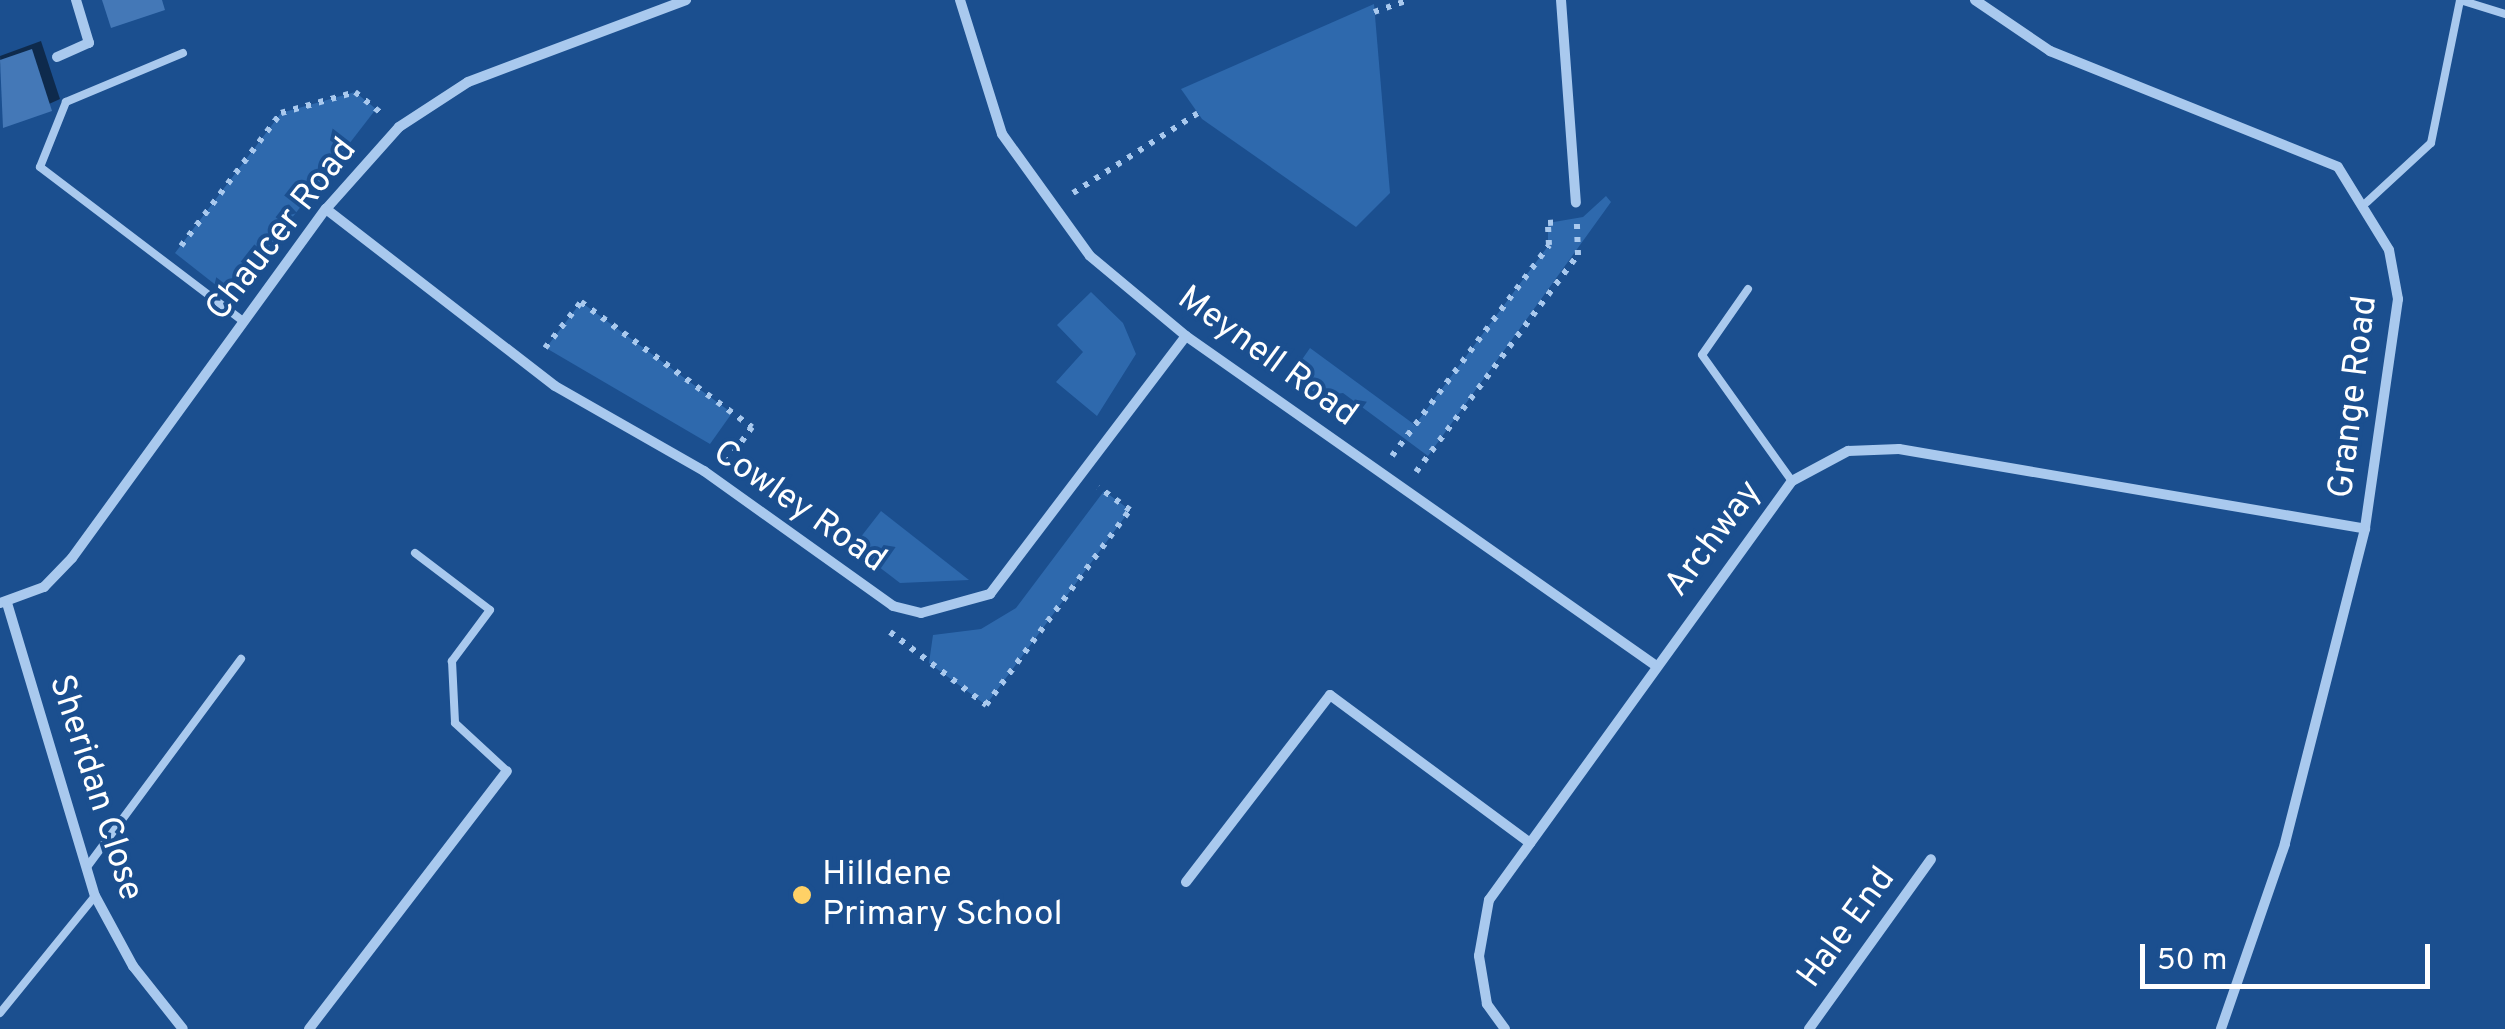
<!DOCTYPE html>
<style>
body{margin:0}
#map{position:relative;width:2505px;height:1029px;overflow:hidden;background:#1b4f8f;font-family:Overpass,sans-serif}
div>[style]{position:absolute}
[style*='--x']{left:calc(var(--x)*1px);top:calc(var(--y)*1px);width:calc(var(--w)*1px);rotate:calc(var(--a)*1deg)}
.green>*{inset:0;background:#2e69ad}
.shadow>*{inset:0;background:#0007}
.building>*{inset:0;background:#4478b7}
.path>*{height:6px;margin-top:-3px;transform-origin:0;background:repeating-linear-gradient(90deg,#a9c9ee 0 5px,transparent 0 13px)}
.lane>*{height:8px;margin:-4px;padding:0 4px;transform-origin:4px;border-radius:4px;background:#a9c9ee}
.street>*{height:10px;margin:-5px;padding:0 5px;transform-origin:5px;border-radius:5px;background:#a9c9ee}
.dots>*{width:28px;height:28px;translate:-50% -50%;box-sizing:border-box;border:5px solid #1b4f8f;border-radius:50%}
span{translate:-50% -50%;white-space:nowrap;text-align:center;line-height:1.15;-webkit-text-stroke:8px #1b4f8f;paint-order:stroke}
.street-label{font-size:35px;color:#fff}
.poi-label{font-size:35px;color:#fff}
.left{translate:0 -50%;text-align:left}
.scale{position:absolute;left:2140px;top:944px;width:290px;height:45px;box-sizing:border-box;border:5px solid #fff;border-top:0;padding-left:12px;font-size:30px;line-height:35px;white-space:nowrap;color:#fff;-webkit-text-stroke:8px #1b4f8f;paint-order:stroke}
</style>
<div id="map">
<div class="green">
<div style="clip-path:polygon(1374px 4px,1390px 193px,1356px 227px,1202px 119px,1181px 89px)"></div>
<div style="clip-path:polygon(355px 92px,376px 109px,231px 297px,175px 253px,281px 113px)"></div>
<div style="clip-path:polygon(1606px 196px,1611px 202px,1428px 456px,1343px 393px,1319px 396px,1292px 374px,1310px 348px,1415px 425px,1548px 246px,1548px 223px,1583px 217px)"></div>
<div style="clip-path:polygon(1091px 292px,1123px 323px,1136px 354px,1097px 416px,1056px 382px,1083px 352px,1057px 325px)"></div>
<div style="clip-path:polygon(581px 302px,732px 413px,710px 444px,546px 348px)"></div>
<div style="clip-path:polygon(1104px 491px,1130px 510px,986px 705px,929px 663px,933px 635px,981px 629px,1016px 608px)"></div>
<div style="clip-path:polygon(881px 511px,969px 580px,900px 583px,853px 547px)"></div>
</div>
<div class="shadow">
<div style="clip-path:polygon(41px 41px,60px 99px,5px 124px,0 56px)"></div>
</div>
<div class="building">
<div style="clip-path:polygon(102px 0,162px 0,165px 10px,111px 28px)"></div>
<div style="clip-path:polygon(32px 49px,52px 111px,3px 128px,0 60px)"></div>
</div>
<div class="path">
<div style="--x:1374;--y:12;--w:36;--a:-19"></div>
<div style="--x:1073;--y:193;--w:148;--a:-32.6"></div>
<div style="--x:181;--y:246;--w:166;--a:-53.1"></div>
<div style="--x:281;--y:113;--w:77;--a:-15.8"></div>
<div style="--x:355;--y:92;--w:35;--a:39"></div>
<div style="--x:545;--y:348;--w:58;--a:-52"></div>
<div style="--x:581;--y:302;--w:212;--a:36.2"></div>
<div style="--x:752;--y:427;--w:43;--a:125.5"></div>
<div style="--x:1392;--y:456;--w:263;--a:-53.3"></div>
<div style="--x:1549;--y:245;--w:22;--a:-93"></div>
<div style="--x:1548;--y:223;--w:12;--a:-5"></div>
<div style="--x:1416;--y:472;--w:271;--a:-53.3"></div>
<div style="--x:1578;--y:255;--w:32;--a:-92"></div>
<div style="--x:890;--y:632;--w:121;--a:37.2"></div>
<div style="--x:986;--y:705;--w:242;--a:-53.6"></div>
<div style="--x:1130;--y:510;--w:39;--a:-144"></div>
</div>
<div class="lane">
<div style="--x:183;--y:53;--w:127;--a:157.3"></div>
<div style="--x:66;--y:102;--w:70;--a:111.8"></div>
<div style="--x:40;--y:167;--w:256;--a:37.2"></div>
<div style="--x:2367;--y:202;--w:87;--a:-42.7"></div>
<div style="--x:2431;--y:143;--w:146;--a:-78.5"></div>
<div style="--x:2460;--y:0;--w:47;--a:17.3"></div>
<div style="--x:1748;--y:289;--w:80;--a:124.9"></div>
<div style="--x:1702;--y:355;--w:155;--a:54.5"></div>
<div style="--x:415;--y:553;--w:94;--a:37.2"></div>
<div style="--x:490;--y:610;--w:64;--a:126.7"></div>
<div style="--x:452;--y:661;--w:62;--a:87.2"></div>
<div style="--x:455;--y:723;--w:71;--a:42.7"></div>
<div style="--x:87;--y:867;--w:259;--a:-53.5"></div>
<div style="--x:0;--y:1013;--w:151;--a:-50.9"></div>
</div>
<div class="street">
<div style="--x:960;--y:0;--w:140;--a:72.6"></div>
<div style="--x:1002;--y:134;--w:150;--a:54.2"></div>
<div style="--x:1090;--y:256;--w:125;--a:39.8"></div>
<div style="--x:1186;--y:336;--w:573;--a:35.05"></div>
<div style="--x:1561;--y:0;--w:203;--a:85.8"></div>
<div style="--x:1975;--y:0;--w:91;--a:34.2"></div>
<div style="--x:2050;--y:51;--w:310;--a:21.9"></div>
<div style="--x:2338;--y:167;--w:97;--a:58.4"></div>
<div style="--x:2389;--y:250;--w:50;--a:79.6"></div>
<div style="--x:2398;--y:299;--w:232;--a:98.2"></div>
<div style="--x:2365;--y:529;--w:325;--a:104.3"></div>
<div style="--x:2285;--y:844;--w:196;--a:109.1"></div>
<div style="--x:57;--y:57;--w:35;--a:-24"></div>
<div style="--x:89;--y:43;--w:45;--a:-106.8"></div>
<div style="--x:326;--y:209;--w:289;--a:37.7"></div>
<div style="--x:555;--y:386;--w:172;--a:29.7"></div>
<div style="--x:704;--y:471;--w:232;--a:35.5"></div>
<div style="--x:893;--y:606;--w:29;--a:14"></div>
<div style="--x:921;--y:613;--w:72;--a:-15.4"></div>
<div style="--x:990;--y:594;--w:324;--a:-52.8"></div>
<div style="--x:0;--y:603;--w:47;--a:-20"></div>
<div style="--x:44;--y:587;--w:40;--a:-46"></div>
<div style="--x:72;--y:558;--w:432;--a:-54"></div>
<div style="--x:326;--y:209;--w:110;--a:-48.3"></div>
<div style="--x:399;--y:127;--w:82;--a:-33.1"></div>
<div style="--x:468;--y:82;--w:233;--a:-20.6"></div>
<div style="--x:7;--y:603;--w:306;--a:73.3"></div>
<div style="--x:95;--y:896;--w:80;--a:61.5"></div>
<div style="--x:133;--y:966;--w:80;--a:51.6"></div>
<div style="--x:1186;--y:882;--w:236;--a:-52.4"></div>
<div style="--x:1330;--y:695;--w:249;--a:36.5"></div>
<div style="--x:309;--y:1029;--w:325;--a:-52.5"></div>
<div style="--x:1505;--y:1029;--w:31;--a:-126"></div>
<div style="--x:1487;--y:1004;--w:49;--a:-99.5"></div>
<div style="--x:1479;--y:956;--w:57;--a:-79.9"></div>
<div style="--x:1489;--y:900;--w:517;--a:-54.13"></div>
<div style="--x:1792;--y:481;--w:64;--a:-28.2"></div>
<div style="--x:1848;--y:451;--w:51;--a:-2.2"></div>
<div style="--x:1899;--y:449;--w:473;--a:9.7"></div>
<div style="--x:1809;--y:1029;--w:209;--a:-54.3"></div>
</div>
<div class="dots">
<div style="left:802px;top:895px;background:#ffd166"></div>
</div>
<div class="street-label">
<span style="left:282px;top:230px;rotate:-52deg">Chaucer Road</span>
<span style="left:1267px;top:357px;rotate:36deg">Meynell Road</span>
<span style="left:2354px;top:397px;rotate:-83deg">Grange Road</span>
<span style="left:799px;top:507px;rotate:35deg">Cowley Road</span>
<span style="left:1714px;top:539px;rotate:-53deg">Archway</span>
<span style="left:95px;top:788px;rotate:72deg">Sheridan Close</span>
<span style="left:1847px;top:928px;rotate:-54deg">Hale End</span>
</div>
<div class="poi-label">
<span class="left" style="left:822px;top:895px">Hilldene<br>Primary School</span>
</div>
<div class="scale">50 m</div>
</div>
